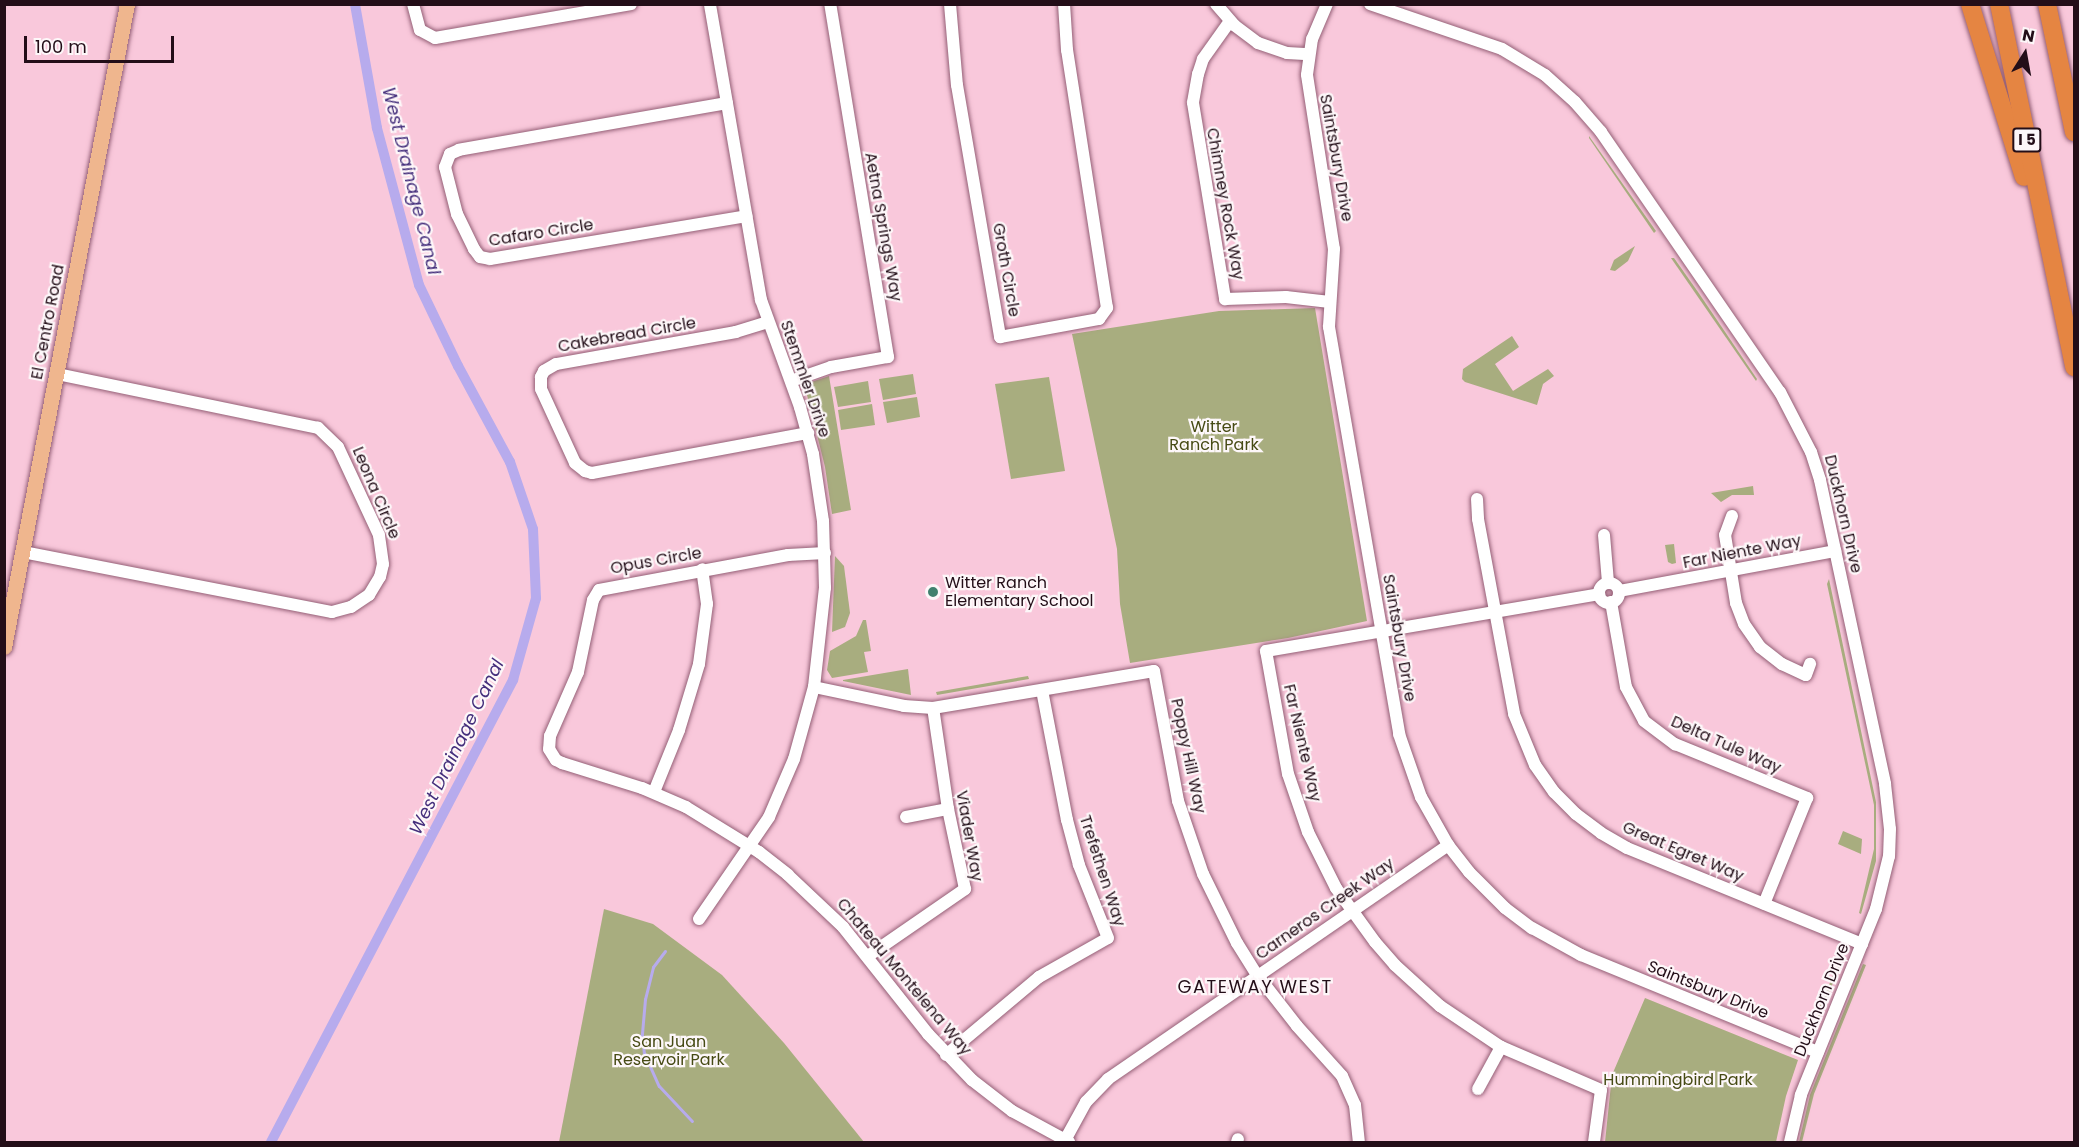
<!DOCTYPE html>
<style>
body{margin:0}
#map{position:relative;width:2079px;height:1147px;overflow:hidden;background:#f9c8db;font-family:Poppins,sans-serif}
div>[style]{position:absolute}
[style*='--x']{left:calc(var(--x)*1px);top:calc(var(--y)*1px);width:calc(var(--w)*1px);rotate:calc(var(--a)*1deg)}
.green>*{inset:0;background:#a8ad7f}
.stream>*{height:3px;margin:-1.5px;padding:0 1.5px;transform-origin:1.5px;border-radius:1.5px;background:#b7abed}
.canal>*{height:10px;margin:-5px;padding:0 5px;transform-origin:5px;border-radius:5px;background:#b7abed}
.roads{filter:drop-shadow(0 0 2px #945f76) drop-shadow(0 0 2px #945f76)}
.minor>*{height:12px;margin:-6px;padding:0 6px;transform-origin:6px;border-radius:6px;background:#fff}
.minor>.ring{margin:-6px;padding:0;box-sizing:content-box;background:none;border:12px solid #fff;border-radius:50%}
.major>*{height:15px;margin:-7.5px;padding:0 7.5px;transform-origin:7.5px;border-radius:7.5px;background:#efb68e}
.highway>*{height:18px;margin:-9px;padding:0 9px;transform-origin:9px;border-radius:9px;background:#e58542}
.dots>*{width:16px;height:16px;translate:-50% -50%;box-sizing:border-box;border:3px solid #fdf7f9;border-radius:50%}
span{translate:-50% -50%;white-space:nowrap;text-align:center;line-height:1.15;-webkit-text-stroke:4.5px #fdf7f9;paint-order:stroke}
.shield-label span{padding:2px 4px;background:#fdf7f9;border:2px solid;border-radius:4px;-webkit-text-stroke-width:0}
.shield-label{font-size:15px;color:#230e18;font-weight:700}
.street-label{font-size:16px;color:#230e18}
.park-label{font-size:16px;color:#464a14}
.poi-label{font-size:16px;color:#230e18}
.left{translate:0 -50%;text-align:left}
.water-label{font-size:18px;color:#452f7c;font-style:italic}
.neighbourhood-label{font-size:18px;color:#230e18;letter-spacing:1.5px}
.frame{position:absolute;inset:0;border:6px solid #230e18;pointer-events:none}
.north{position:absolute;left:1995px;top:24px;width:60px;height:60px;-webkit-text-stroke:4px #fdf7f9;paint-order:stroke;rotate:11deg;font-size:16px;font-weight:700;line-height:24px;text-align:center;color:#230e18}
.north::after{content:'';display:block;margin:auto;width:21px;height:27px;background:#230e18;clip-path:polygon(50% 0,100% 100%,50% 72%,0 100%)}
.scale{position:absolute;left:24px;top:36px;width:150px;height:27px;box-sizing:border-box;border:3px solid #230e18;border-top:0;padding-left:8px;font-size:18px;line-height:21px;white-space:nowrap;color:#230e18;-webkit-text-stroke:4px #fdf7f9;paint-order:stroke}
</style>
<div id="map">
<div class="green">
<div style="clip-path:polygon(1589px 136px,1656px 231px,1654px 233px,1589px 138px)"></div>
<div style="clip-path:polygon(1635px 246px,1628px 261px,1615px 271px,1610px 270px,1614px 260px)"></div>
<div style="clip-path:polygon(1671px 258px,1674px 258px,1698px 292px,1757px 379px,1756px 381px)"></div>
<div style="clip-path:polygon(1315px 308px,1367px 621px,1288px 638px,1130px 663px,1120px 604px,1117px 549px,1072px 334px,1219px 311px)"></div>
<div style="clip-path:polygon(1512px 336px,1519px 347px,1495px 364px,1513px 391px,1548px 369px,1554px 376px,1543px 384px,1537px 405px,1465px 382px,1462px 379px,1463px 369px)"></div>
<div style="clip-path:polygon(913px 374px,916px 394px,883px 400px,879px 379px)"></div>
<div style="clip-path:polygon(829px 376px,851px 510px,832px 514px,825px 467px,806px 391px,811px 382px)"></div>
<div style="clip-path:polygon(1049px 377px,1065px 471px,1011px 479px,995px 384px)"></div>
<div style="clip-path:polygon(868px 381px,871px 402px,838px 407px,834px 387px)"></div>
<div style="clip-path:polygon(917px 397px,920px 417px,887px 423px,883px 402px)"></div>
<div style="clip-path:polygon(872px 404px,875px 425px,841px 430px,838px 410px)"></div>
<div style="clip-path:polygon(1753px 486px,1754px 495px,1732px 495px,1721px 502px,1711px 493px)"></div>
<div style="clip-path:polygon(1674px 544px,1676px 563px,1672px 564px,1668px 562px,1665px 545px)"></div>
<div style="clip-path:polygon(835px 556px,844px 566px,850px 613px,845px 627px,832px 632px)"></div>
<div style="clip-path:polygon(1829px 579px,1876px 802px,1876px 861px,1861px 914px,1859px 913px,1874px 849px,1874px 805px,1827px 584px)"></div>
<div style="clip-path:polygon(863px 620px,866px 620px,871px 651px,864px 652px,868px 672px,832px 678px,827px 670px,830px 651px,856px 636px)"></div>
<div style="clip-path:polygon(908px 669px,911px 695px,843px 681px,843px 680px)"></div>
<div style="clip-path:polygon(1028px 676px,1029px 679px,937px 695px,936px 692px)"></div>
<div style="clip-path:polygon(1843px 831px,1862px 839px,1861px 854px,1838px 844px)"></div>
<div style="clip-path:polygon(604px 909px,653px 924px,722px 975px,784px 1043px,864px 1142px,559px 1142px)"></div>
<div style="clip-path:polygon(1841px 963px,1819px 1018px,1818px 1018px,1818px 1011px,1836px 968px)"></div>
<div style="clip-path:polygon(1863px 964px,1866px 965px,1814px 1094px,1802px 1142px,1799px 1142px,1810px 1095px)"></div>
<div style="clip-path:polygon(1645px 998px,1798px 1060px,1786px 1096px,1776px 1142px,1605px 1142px,1612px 1075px)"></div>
</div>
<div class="stream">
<div style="--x:665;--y:951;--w:20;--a:127"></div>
<div style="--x:653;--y:967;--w:33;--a:104"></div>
<div style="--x:645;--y:999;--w:36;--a:95"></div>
<div style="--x:642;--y:1035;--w:18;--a:84"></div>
<div style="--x:644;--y:1053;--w:36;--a:66"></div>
<div style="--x:659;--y:1086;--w:48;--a:46.7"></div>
</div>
<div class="canal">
<div style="--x:271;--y:1142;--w:522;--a:-62.35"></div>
<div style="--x:513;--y:680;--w:85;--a:-74.3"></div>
<div style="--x:536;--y:598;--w:69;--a:-92.5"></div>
<div style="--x:533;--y:529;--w:71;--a:-108.9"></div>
<div style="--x:510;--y:462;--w:109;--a:-118.4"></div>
<div style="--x:458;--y:366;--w:90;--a:-115.7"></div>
<div style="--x:419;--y:285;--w:163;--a:-105"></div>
<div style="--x:377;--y:128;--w:126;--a:-100.1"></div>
</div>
<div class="roads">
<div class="minor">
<div style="--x:413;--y:4;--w:27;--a:75"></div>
<div style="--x:420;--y:30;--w:17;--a:28"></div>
<div style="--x:435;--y:38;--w:199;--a:-9.8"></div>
<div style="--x:950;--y:4;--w:81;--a:85.1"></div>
<div style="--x:957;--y:85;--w:256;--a:80.3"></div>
<div style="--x:1000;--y:337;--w:101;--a:-10.3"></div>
<div style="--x:1099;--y:319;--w:14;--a:-54"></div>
<div style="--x:1107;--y:308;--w:261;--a:-98.8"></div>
<div style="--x:1067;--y:50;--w:46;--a:-93.7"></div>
<div style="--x:1216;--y:4;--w:28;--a:49"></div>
<div style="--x:1234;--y:25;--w:30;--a:37"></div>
<div style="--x:1258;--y:43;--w:31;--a:19"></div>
<div style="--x:1287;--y:53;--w:22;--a:3"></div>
<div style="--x:1327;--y:4;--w:38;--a:113"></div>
<div style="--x:1312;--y:39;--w:36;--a:98"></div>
<div style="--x:1307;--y:75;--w:176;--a:81.2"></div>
<div style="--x:1334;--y:249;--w:78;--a:93.7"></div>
<div style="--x:1329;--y:327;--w:413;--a:80.2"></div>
<div style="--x:1399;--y:734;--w:67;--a:70.8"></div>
<div style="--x:1421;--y:797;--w:55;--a:60.6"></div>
<div style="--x:1448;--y:845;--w:34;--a:52"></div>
<div style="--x:1469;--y:872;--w:51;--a:45"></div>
<div style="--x:1505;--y:908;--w:34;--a:37"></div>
<div style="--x:1532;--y:928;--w:56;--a:28.9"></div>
<div style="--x:1581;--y:955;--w:256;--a:22.3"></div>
<div style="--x:1370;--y:4;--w:139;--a:18.8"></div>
<div style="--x:1502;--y:49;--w:50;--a:31.2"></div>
<div style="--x:1545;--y:75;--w:40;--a:42"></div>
<div style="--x:1575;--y:102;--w:40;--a:49"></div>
<div style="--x:1601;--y:132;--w:316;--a:55.5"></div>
<div style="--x:1780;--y:392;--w:68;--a:62.7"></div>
<div style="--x:1811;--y:452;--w:29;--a:72"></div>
<div style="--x:1820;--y:480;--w:311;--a:77.9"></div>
<div style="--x:1885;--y:784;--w:45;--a:83.7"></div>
<div style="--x:1890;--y:829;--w:27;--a:92"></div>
<div style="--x:1889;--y:856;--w:55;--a:103.8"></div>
<div style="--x:1876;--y:909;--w:201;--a:112"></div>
<div style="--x:1801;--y:1095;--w:48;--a:103.2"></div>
<div style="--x:1230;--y:21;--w:47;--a:125.4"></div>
<div style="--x:1203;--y:59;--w:16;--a:108"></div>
<div style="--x:1198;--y:74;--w:29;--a:100"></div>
<div style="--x:1193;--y:103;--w:199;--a:80.7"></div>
<div style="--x:1225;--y:299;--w:61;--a:-1.9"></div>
<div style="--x:1286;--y:297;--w:44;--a:6.5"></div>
<div style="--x:727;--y:103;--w:272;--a:170.1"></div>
<div style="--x:459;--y:150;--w:10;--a:156"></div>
<div style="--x:450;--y:154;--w:14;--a:111"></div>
<div style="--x:445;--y:167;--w:49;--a:75.7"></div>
<div style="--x:457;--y:214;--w:39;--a:64"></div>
<div style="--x:474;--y:249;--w:10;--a:53"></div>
<div style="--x:480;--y:257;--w:10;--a:11"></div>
<div style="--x:490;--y:259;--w:260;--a:-9.5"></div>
<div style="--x:768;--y:322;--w:34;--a:163"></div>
<div style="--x:736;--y:332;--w:183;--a:169.9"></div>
<div style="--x:556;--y:364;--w:14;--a:150"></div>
<div style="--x:544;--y:371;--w:7;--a:117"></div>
<div style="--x:541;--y:377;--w:12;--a:90"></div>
<div style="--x:541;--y:389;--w:81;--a:65.3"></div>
<div style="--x:575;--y:463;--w:13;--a:39"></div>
<div style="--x:585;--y:471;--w:7;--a:16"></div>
<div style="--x:592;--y:473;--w:220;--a:-10.5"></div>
<div style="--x:791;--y:381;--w:42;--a:-19.3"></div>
<div style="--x:831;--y:367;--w:58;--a:-10"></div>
<div style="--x:888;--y:357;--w:358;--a:-99.3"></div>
<div style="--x:1477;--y:499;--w:20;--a:87"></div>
<div style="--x:1478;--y:519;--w:198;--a:79.5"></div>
<div style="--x:1514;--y:714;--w:55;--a:67.6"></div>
<div style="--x:1535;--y:765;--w:33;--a:55"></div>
<div style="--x:1554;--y:792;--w:31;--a:45"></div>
<div style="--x:1576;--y:814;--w:31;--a:37"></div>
<div style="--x:1601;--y:833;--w:30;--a:30"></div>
<div style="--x:1627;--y:848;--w:254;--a:22.2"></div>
<div style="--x:1732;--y:516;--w:20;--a:110"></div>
<div style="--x:1725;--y:535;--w:69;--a:80.8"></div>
<div style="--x:1736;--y:603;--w:22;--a:69"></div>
<div style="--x:1744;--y:624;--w:28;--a:55"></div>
<div style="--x:1760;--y:647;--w:28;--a:38"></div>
<div style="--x:1782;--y:664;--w:26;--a:25"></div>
<div style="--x:1806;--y:675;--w:12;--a:-70"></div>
<div style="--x:1604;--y:535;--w:48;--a:85.2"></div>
<div style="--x:23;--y:552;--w:315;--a:11"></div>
<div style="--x:332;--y:612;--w:20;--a:-15"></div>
<div style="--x:351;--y:607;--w:22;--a:-34"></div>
<div style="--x:369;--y:595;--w:21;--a:-59"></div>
<div style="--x:380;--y:577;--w:13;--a:-77"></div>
<div style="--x:383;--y:564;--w:29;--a:-98"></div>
<div style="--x:379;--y:535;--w:97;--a:-115"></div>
<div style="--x:338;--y:447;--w:28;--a:-136"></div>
<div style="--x:318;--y:428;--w:267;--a:-168.3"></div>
<div style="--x:825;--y:553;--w:37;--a:177"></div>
<div style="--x:788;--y:555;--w:192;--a:169.5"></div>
<div style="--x:599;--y:590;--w:12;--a:121"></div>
<div style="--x:593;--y:600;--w:74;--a:101.8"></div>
<div style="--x:578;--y:672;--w:70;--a:113.6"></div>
<div style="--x:550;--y:736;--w:13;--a:94"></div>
<div style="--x:549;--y:749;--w:13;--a:58"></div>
<div style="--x:556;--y:760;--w:7;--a:27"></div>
<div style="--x:562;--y:763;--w:84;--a:17.4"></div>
<div style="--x:642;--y:788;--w:48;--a:23.4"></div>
<div style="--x:686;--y:807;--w:86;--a:31.7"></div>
<div style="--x:759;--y:852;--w:37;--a:38"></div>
<div style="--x:788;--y:875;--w:76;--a:43.4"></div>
<div style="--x:843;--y:927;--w:137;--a:51.5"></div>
<div style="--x:928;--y:1034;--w:64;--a:46.3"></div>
<div style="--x:972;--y:1080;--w:51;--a:37.8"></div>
<div style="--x:1012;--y:1111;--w:65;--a:28.5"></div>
<div class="ring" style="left:1599px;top:583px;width:8px;height:8px"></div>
<div style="--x:1619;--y:591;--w:220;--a:-10.5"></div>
<div style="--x:1611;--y:602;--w:86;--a:80"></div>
<div style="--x:1626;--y:687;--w:38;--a:62"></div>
<div style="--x:1644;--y:721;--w:39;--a:37"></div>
<div style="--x:1675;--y:744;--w:143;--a:22.2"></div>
<div style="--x:1807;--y:798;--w:114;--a:112.1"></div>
<div style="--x:814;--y:687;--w:92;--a:11.9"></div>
<div style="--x:904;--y:706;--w:29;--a:4"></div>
<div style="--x:933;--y:708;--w:224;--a:-9.5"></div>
<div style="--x:1154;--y:671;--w:132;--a:79.5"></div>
<div style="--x:1178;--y:801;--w:77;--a:71.1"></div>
<div style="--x:1203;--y:874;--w:77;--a:63.8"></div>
<div style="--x:1237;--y:943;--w:39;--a:58"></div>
<div style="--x:1258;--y:976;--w:63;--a:52"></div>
<div style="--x:1297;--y:1026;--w:67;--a:48"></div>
<div style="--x:1342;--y:1076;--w:32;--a:66"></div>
<div style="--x:1355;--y:1105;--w:37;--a:84"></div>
<div style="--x:654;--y:792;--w:67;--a:-68"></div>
<div style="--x:679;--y:730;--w:69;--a:-73.1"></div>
<div style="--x:699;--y:664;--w:61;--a:-82.4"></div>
<div style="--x:707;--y:604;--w:35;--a:-98"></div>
<div style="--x:906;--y:817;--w:43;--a:-10.8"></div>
<div style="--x:699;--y:919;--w:124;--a:-55.5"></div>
<div style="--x:769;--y:817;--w:63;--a:-66.7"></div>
<div style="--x:794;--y:759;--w:75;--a:-74.5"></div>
<div style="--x:814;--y:687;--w:100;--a:-83.7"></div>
<div style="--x:825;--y:588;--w:67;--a:-91.7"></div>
<div style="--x:823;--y:521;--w:68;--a:-98.5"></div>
<div style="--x:813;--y:454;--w:49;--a:-105.5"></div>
<div style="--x:800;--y:407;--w:114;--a:-110"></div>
<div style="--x:761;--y:300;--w:300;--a:-99.8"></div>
<div style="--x:868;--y:956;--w:118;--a:-34.6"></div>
<div style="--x:965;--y:889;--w:82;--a:-102"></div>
<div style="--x:948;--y:809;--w:102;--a:-98.4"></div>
<div style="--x:946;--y:1055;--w:121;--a:-40"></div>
<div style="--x:1039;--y:977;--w:79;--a:-29.5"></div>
<div style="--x:1108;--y:938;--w:79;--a:-111.7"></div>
<div style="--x:1079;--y:865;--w:47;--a:-104.9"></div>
<div style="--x:1067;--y:820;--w:132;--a:-100.9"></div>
<div style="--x:1478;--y:1089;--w:48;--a:-61.3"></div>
<div style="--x:1064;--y:1142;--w:46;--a:-61.2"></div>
<div style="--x:1086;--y:1102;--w:32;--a:-46"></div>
<div style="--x:1108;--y:1079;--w:413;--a:-34.5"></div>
<div style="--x:1237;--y:1142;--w:3;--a:-72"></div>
<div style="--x:1594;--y:1142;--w:52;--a:-82.3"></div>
<div style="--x:1601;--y:1090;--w:109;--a:-156.7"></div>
<div style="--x:1501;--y:1047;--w:73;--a:-146.1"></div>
<div style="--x:1440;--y:1006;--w:61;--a:-137.7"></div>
<div style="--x:1395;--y:965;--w:30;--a:-131"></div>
<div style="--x:1375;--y:942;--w:67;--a:-125.8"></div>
<div style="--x:1336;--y:888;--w:63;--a:-116.6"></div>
<div style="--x:1308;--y:832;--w:61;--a:-109"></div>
<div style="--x:1288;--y:774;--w:125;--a:-100.1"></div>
<div style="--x:1266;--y:651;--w:338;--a:-9.7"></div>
</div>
<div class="major">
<div style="--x:4;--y:647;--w:655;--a:-79.17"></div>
</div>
<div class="highway">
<div style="--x:1970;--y:4;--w:181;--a:72.7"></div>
<div style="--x:1999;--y:4;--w:371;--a:78.3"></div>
<div style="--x:2047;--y:4;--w:131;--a:78.1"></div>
</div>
</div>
<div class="dots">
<div style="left:933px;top:592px;background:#41806e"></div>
</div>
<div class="shield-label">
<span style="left:2027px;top:140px">I 5</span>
</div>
<div class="street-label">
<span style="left:1336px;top:158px;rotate:80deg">Saintsbury Drive</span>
<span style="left:1225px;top:204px;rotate:80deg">Chimney Rock Way</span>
<span style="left:883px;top:227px;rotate:80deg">Aetna Springs Way</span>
<span style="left:541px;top:233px;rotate:-9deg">Cafaro Circle</span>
<span style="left:1006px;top:270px;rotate:80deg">Groth Circle</span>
<span style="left:48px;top:322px;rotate:-79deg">El Centro Road</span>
<span style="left:627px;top:335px;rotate:-10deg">Cakebread Circle</span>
<span style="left:805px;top:379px;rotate:71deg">Stemmler Drive</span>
<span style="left:376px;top:493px;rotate:67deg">Leona Circle</span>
<span style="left:1843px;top:514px;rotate:77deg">Duckhorn Drive</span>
<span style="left:1742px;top:552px;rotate:-11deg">Far Niente Way</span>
<span style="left:656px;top:561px;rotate:-10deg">Opus Circle</span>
<span style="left:1399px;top:638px;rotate:80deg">Saintsbury Drive</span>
<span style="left:1302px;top:743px;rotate:77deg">Far Niente Way</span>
<span style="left:1726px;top:745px;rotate:24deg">Delta Tule Way</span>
<span style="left:1188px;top:756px;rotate:78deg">Poppy Hill Way</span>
<span style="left:969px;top:836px;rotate:80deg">Viader Way</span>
<span style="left:1683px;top:852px;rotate:23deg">Great Egret Way</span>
<span style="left:1102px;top:871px;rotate:72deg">Trefethen Way</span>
<span style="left:1325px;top:909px;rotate:-35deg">Carneros Creek Way</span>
<span style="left:904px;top:977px;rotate:50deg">Chateau Montelena Way</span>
<span style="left:1708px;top:990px;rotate:22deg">Saintsbury Drive</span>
<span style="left:1822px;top:1000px;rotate:-68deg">Duckhorn Drive</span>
</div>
<div class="park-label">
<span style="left:1214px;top:436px">Witter<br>Ranch Park</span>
<span style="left:669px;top:1051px">San Juan<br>Reservoir Park</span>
<span style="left:1678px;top:1080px">Hummingbird Park</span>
</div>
<div class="poi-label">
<span class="left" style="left:945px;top:592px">Witter Ranch<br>Elementary School</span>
</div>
<div class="water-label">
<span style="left:411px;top:181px;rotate:76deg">West Drainage Canal</span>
<span style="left:457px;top:747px;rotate:-64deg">West Drainage Canal</span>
</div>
<div class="neighbourhood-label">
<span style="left:1255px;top:987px">GATEWAY WEST</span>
</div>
<div class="frame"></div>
<div class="north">N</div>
<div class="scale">100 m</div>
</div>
